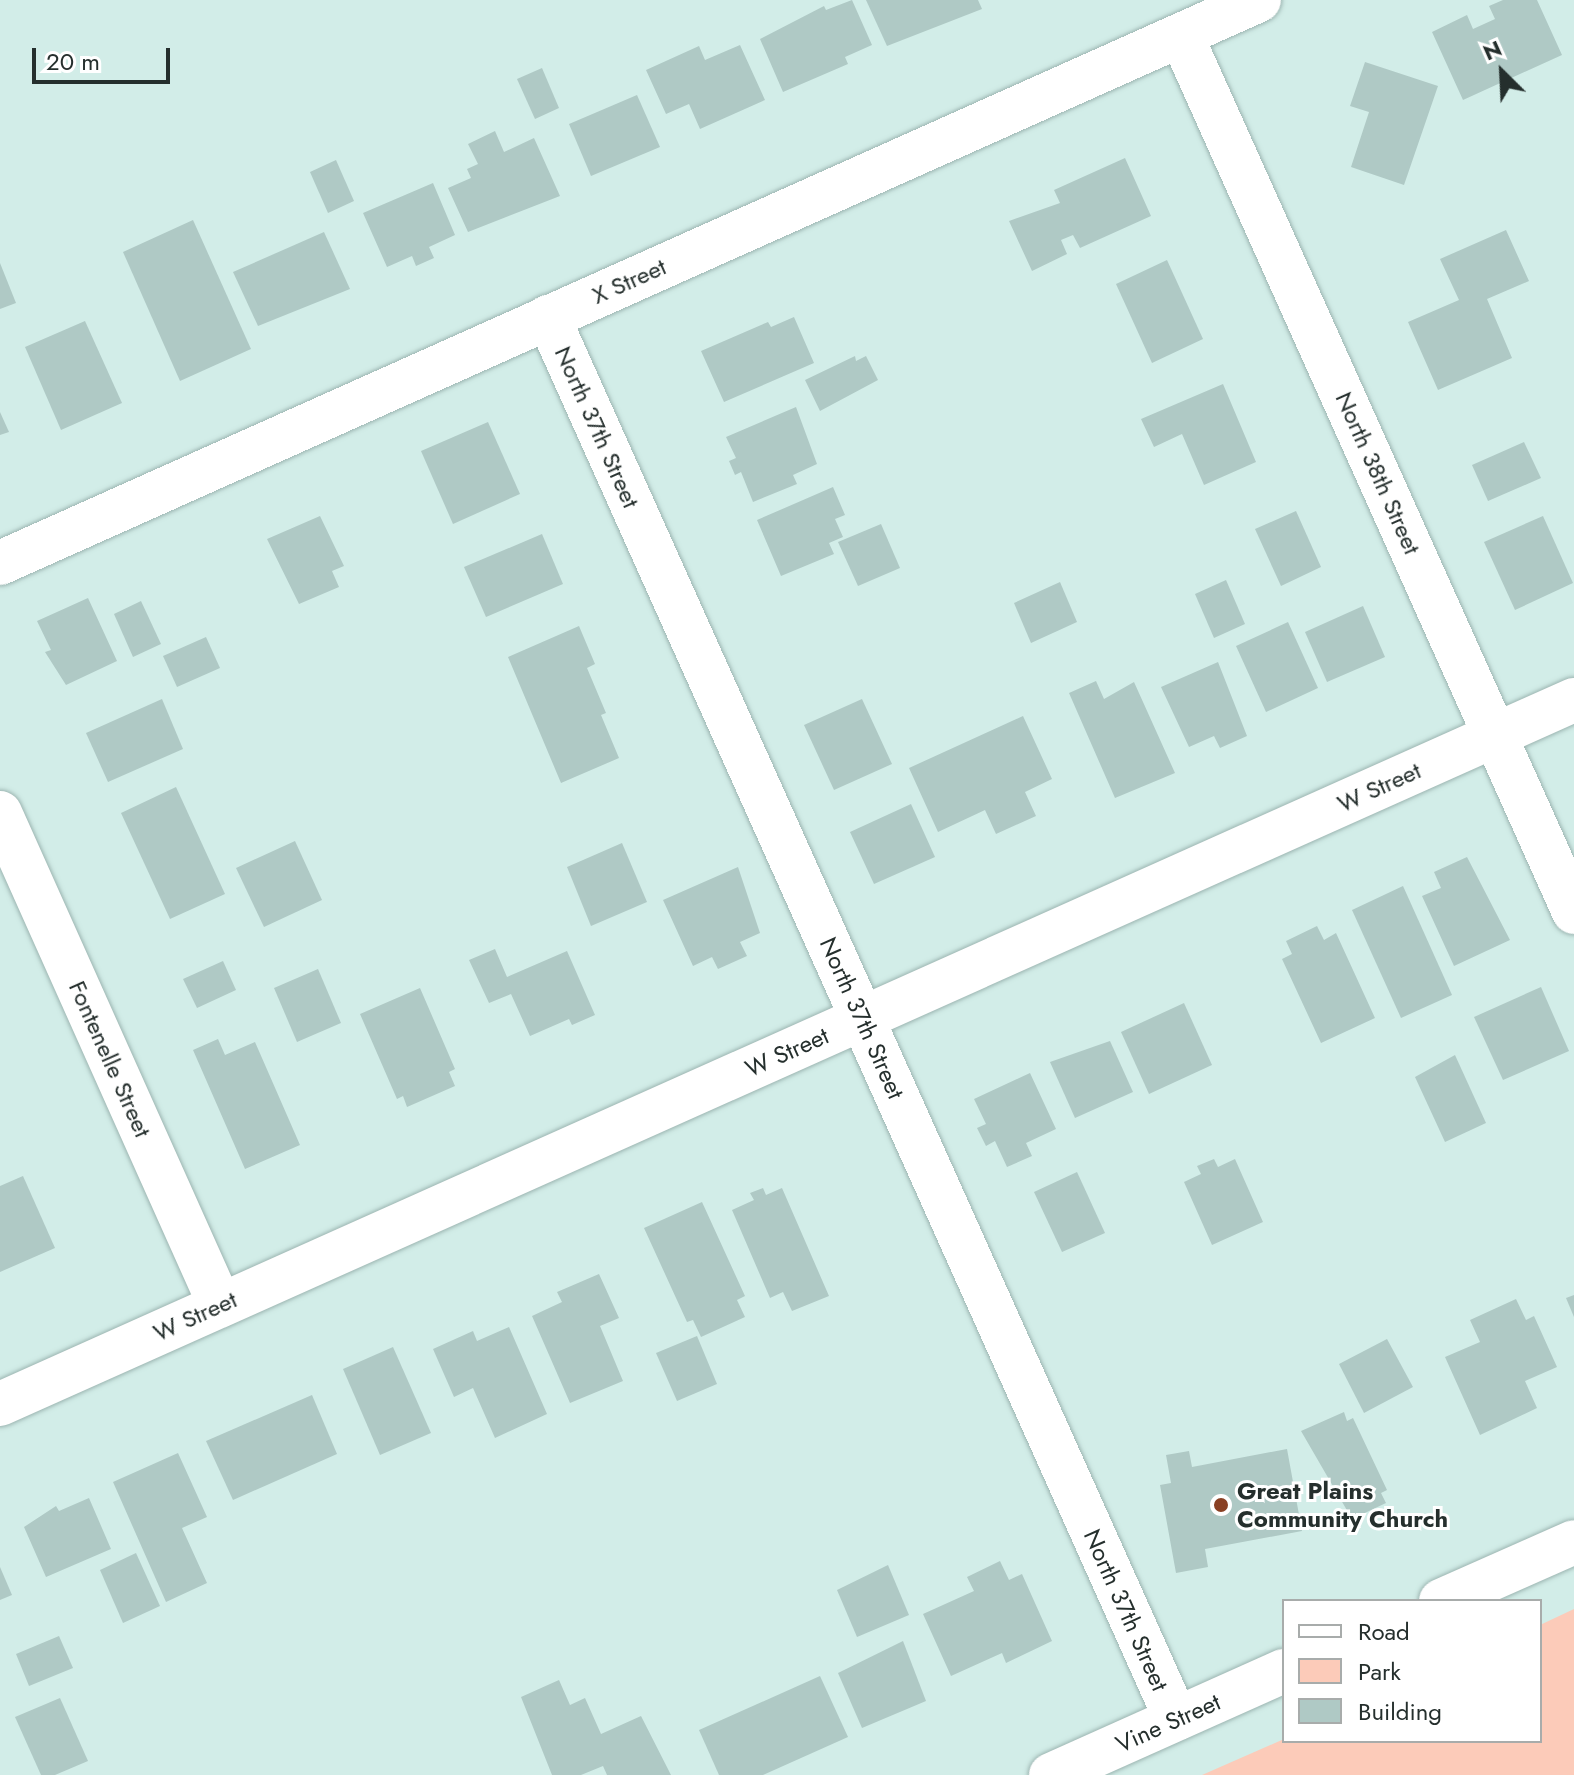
<!DOCTYPE html>
<style>
body{margin:0}
#map{position:relative;width:1574px;height:1775px;overflow:hidden;background:#d2ede8;font-family:Jost,sans-serif}
div>[style]{position:absolute}
[style*='--x']{left:calc(var(--x)*1px);top:calc(var(--y)*1px);width:calc(var(--w)*1px);rotate:calc(var(--a)*1deg)}
.green>*{inset:0;background:#fccbb9}
.building>*{inset:0;background:#afc9c5}
.roads{filter:drop-shadow(0 0 2px #9cb5b1) drop-shadow(0 0 2px #9cb5b1)}
.street>*{height:44px;margin:-22px;padding:0 22px;transform-origin:22px;border-radius:22px;background:#fff}
.secondary>*{height:44px;margin:-22px;padding:0 22px;transform-origin:22px;border-radius:22px;background:#fff}
.dots>*{width:22px;height:22px;translate:-50% -50%;box-sizing:border-box;border:4px solid #fff;border-radius:50%}
span{translate:-50% -50%;white-space:nowrap;text-align:center;line-height:1.15;-webkit-text-stroke:6px #fff;paint-order:stroke}
.street-label{font-size:24px;color:#252f2d}
.poi-label{font-size:24px;color:#252f2d;font-weight:700}
.left{translate:0 -50%;text-align:left}
.legend{position:absolute;left:1282px;top:1599px;width:260px;height:144px;box-sizing:border-box;background:#fff;border:2px solid #a8acab;margin:0;padding:10px 14px;list-style:none;font-size:24px;color:#252f2d}
.legend li{display:flex;align-items:center;gap:16px;height:40px}
.legend b{width:40px;border:2px solid #a8acab}
.north{position:absolute;left:1462px;top:32px;width:80px;height:80px;-webkit-text-stroke:6px #fff;paint-order:stroke;rotate:336deg;font-size:22px;font-weight:700;line-height:32px;text-align:center;color:#252f2d}
.north::after{content:'';display:block;margin:auto;width:28px;height:36px;background:#252f2d;clip-path:polygon(50% 0,100% 100%,50% 72%,0 100%)}
.scale{position:absolute;left:32px;top:48px;width:138px;height:36px;box-sizing:border-box;border:4px solid #252f2d;border-top:0;padding-left:10px;font-size:24px;line-height:28px;white-space:nowrap;color:#252f2d;-webkit-text-stroke:6px #fff;paint-order:stroke}
</style>
<div id="map">
<div class="green">
<div style="clip-path:polygon(1574px 1609px,1574px 1775px,1202px 1775px,1284px 1739px,1540px 1741px,1540px 1625px)"></div>
</div>
<div class="building">
<div style="clip-path:polygon(852px 0,872px 45px,845px 57px,848px 64px,783px 92px,760px 39px,824px 6px,826px 10px)"></div>
<div style="clip-path:polygon(866px 0,978px 0,982px 9px,887px 46px)"></div>
<div style="clip-path:polygon(1503px 0,1537px 0,1562px 55px,1463px 100px,1432px 32px,1467px 15px,1473px 29px,1495px 19px,1489px 6px)"></div>
<div style="clip-path:polygon(740px 45px,765px 100px,700px 129px,689px 104px,666px 114px,646px 70px,699px 46px,705px 60px)"></div>
<div style="clip-path:polygon(1365px 62px,1438px 86px,1404px 185px,1351px 167px,1369px 112px,1350px 106px)"></div>
<div style="clip-path:polygon(542px 68px,559px 108px,535px 119px,517px 79px)"></div>
<div style="clip-path:polygon(637px 95px,660px 147px,591px 176px,569px 124px)"></div>
<div style="clip-path:polygon(495px 131px,504px 152px,534px 138px,560px 196px,468px 232px,448px 188px,471px 178px,467px 169px,478px 164px,468px 144px)"></div>
<div style="clip-path:polygon(1125px 158px,1151px 216px,1080px 248px,1073px 235px,1061px 240px,1067px 254px,1032px 271px,1009px 221px,1060px 203px,1054px 190px)"></div>
<div style="clip-path:polygon(336px 160px,354px 201px,328px 213px,310px 172px)"></div>
<div style="clip-path:polygon(433px 183px,455px 235px,429px 247px,434px 258px,416px 266px,412px 256px,387px 267px,363px 213px)"></div>
<div style="clip-path:polygon(193px 220px,251px 349px,180px 381px,123px 252px)"></div>
<div style="clip-path:polygon(1506px 230px,1529px 281px,1487px 299px,1512px 358px,1438px 390px,1408px 322px,1459px 300px,1440px 259px)"></div>
<div style="clip-path:polygon(324px 232px,350px 289px,258px 326px,233px 272px)"></div>
<div style="clip-path:polygon(1167px 260px,1203px 339px,1152px 363px,1116px 284px)"></div>
<div style="clip-path:polygon(0 263px,16px 303px,0 309px)"></div>
<div style="clip-path:polygon(794px 317px,814px 363px,724px 402px,701px 351px,768px 322px,771px 327px)"></div>
<div style="clip-path:polygon(85px 321px,122px 403px,61px 430px,25px 347px)"></div>
<div style="clip-path:polygon(855px 356px,856px 361px,866px 356px,878px 380px,820px 411px,805px 380px)"></div>
<div style="clip-path:polygon(1223px 384px,1256px 462px,1204px 485px,1182px 434px,1154px 447px,1141px 419px)"></div>
<div style="clip-path:polygon(796px 407px,817px 464px,793px 475px,797px 484px,753px 502px,741px 472px,735px 475px,729px 461px,736px 458px,726px 437px)"></div>
<div style="clip-path:polygon(0 412px,9px 432px,0 435px)"></div>
<div style="clip-path:polygon(488px 422px,520px 494px,453px 524px,421px 451px)"></div>
<div style="clip-path:polygon(1524px 442px,1541px 478px,1488px 501px,1472px 465px)"></div>
<div style="clip-path:polygon(833px 487px,845px 515px,835px 519px,843px 537px,829px 543px,834px 554px,781px 576px,757px 520px)"></div>
<div style="clip-path:polygon(1296px 511px,1321px 567px,1281px 586px,1255px 529px)"></div>
<div style="clip-path:polygon(320px 516px,344px 566px,332px 571px,339px 587px,299px 604px,267px 539px)"></div>
<div style="clip-path:polygon(1543px 516px,1573px 583px,1515px 610px,1484px 542px)"></div>
<div style="clip-path:polygon(881px 524px,900px 568px,858px 586px,838px 542px)"></div>
<div style="clip-path:polygon(542px 534px,563px 584px,486px 617px,464px 567px)"></div>
<div style="clip-path:polygon(1226px 580px,1245px 624px,1214px 638px,1195px 594px)"></div>
<div style="clip-path:polygon(1060px 582px,1077px 622px,1031px 643px,1014px 603px)"></div>
<div style="clip-path:polygon(88px 598px,117px 661px,66px 685px,45px 652px,51px 650px,37px 621px)"></div>
<div style="clip-path:polygon(141px 601px,161px 644px,133px 657px,114px 614px)"></div>
<div style="clip-path:polygon(1363px 606px,1385px 657px,1327px 682px,1305px 632px)"></div>
<div style="clip-path:polygon(1288px 622px,1318px 688px,1266px 712px,1236px 646px)"></div>
<div style="clip-path:polygon(579px 626px,595px 664px,587px 668px,606px 713px,601px 715px,619px 758px,561px 783px,508px 657px)"></div>
<div style="clip-path:polygon(206px 637px,220px 668px,177px 687px,163px 656px)"></div>
<div style="clip-path:polygon(1218px 662px,1247px 736px,1220px 748px,1214px 736px,1189px 747px,1161px 687px)"></div>
<div style="clip-path:polygon(1096px 681px,1104px 699px,1134px 682px,1175px 773px,1115px 798px,1069px 693px)"></div>
<div style="clip-path:polygon(162px 699px,183px 749px,108px 782px,86px 733px)"></div>
<div style="clip-path:polygon(862px 699px,892px 764px,834px 790px,804px 725px)"></div>
<div style="clip-path:polygon(1023px 716px,1052px 779px,1025px 792px,1036px 816px,996px 834px,985px 810px,938px 832px,909px 768px)"></div>
<div style="clip-path:polygon(176px 787px,225px 894px,170px 919px,121px 813px)"></div>
<div style="clip-path:polygon(911px 804px,935px 857px,874px 884px,850px 832px)"></div>
<div style="clip-path:polygon(295px 841px,322px 900px,264px 927px,236px 868px)"></div>
<div style="clip-path:polygon(622px 843px,647px 902px,591px 926px,567px 867px)"></div>
<div style="clip-path:polygon(1467px 857px,1510px 940px,1454px 966px,1422px 896px,1441px 888px,1434px 872px)"></div>
<div style="clip-path:polygon(738px 867px,760px 933px,740px 942px,747px 956px,718px 969px,712px 957px,693px 966px,663px 900px)"></div>
<div style="clip-path:polygon(1403px 886px,1452px 995px,1401px 1018px,1352px 910px)"></div>
<div style="clip-path:polygon(1317px 926px,1324px 940px,1336px 933px,1375px 1018px,1321px 1043px,1282px 959px,1292px 954px,1286px 941px)"></div>
<div style="clip-path:polygon(495px 949px,507px 977px,567px 951px,595px 1015px,572px 1025px,569px 1019px,530px 1036px,511px 994px,489px 1003px,469px 960px)"></div>
<div style="clip-path:polygon(223px 961px,236px 990px,197px 1008px,183px 979px)"></div>
<div style="clip-path:polygon(318px 969px,341px 1023px,297px 1042px,274px 988px)"></div>
<div style="clip-path:polygon(1541px 987px,1569px 1051px,1503px 1080px,1474px 1017px)"></div>
<div style="clip-path:polygon(420px 988px,455px 1069px,449px 1072px,455px 1086px,407px 1107px,403px 1096px,397px 1099px,360px 1014px)"></div>
<div style="clip-path:polygon(1184px 1003px,1212px 1065px,1149px 1094px,1121px 1032px)"></div>
<div style="clip-path:polygon(218px 1039px,225px 1055px,255px 1042px,300px 1145px,245px 1169px,193px 1050px)"></div>
<div style="clip-path:polygon(1110px 1041px,1133px 1092px,1075px 1118px,1050px 1062px)"></div>
<div style="clip-path:polygon(1455px 1055px,1486px 1123px,1445px 1142px,1415px 1077px)"></div>
<div style="clip-path:polygon(1030px 1073px,1056px 1129px,1026px 1143px,1032px 1156px,1007px 1167px,995px 1141px,986px 1146px,977px 1128px,986px 1124px,974px 1099px)"></div>
<div style="clip-path:polygon(1214px 1159px,1218px 1167px,1235px 1159px,1263px 1222px,1212px 1245px,1184px 1182px,1201px 1174px,1197px 1166px)"></div>
<div style="clip-path:polygon(1077px 1172px,1105px 1233px,1062px 1252px,1034px 1192px)"></div>
<div style="clip-path:polygon(23px 1176px,55px 1248px,0 1272px,0 1186px)"></div>
<div style="clip-path:polygon(763px 1188px,766px 1195px,782px 1188px,829px 1296px,792px 1311px,783px 1292px,770px 1298px,732px 1210px,754px 1200px,750px 1193px)"></div>
<div style="clip-path:polygon(702px 1202px,745px 1296px,737px 1300px,745px 1317px,701px 1337px,693px 1320px,687px 1322px,644px 1228px)"></div>
<div style="clip-path:polygon(599px 1274px,619px 1318px,600px 1326px,623px 1381px,570px 1403px,532px 1316px,562px 1302px,557px 1292px)"></div>
<div style="clip-path:polygon(1574px 1295px,1574px 1317px,1566px 1298px)"></div>
<div style="clip-path:polygon(1516px 1299px,1526px 1320px,1534px 1316px,1557px 1367px,1525px 1381px,1537px 1408px,1480px 1435px,1445px 1357px,1480px 1342px,1470px 1320px)"></div>
<div style="clip-path:polygon(509px 1327px,547px 1414px,495px 1438px,473px 1388px,454px 1397px,433px 1349px,473px 1331px,477px 1341px)"></div>
<div style="clip-path:polygon(697px 1336px,717px 1384px,677px 1401px,656px 1353px)"></div>
<div style="clip-path:polygon(1387px 1339px,1413px 1387px,1364px 1413px,1339px 1364px)"></div>
<div style="clip-path:polygon(393px 1347px,431px 1433px,380px 1455px,343px 1369px)"></div>
<div style="clip-path:polygon(312px 1395px,337px 1454px,233px 1500px,206px 1441px)"></div>
<div style="clip-path:polygon(1344px 1412px,1347px 1421px,1353px 1418px,1387px 1490px,1381px 1493px,1386px 1503px,1352px 1519px,1301px 1431px)"></div>
<div style="clip-path:polygon(1287px 1449px,1302px 1531px,1205px 1549px,1208px 1567px,1176px 1573px,1160px 1485px,1171px 1483px,1166px 1455px,1189px 1451px,1192px 1467px)"></div>
<div style="clip-path:polygon(178px 1453px,207px 1517px,182px 1528px,207px 1583px,166px 1602px,113px 1482px)"></div>
<div style="clip-path:polygon(89px 1498px,111px 1549px,46px 1577px,24px 1527px,56px 1506px,59px 1511px)"></div>
<div style="clip-path:polygon(136px 1553px,160px 1606px,123px 1623px,100px 1570px)"></div>
<div style="clip-path:polygon(1000px 1561px,1009px 1580px,1022px 1574px,1052px 1641px,1006px 1663px,1002px 1653px,951px 1676px,923px 1614px,974px 1591px,967px 1577px)"></div>
<div style="clip-path:polygon(888px 1565px,909px 1615px,857px 1637px,837px 1590px)"></div>
<div style="clip-path:polygon(0 1567px,12px 1595px,0 1600px)"></div>
<div style="clip-path:polygon(59px 1636px,73px 1668px,29px 1686px,16px 1654px)"></div>
<div style="clip-path:polygon(903px 1641px,926px 1701px,862px 1728px,838px 1673px)"></div>
<div style="clip-path:polygon(820px 1676px,848px 1737px,763px 1775px,719px 1775px,699px 1730px)"></div>
<div style="clip-path:polygon(559px 1680px,570px 1705px,585px 1698px,601px 1734px,641px 1716px,671px 1775px,607px 1775px,603px 1766px,581px 1775px,552px 1775px,521px 1697px)"></div>
<div style="clip-path:polygon(60px 1698px,88px 1761px,55px 1775px,41px 1775px,15px 1717px)"></div>
</div>
<div class="roads">
<div class="street">
<div style="--x:1181;--y:35;--w:961;--a:65.86"></div>
<div style="--x:548;--y:317;--w:1536;--a:65.87"></div>
<div style="--x:0;--y:563;--w:1379;--a:-24.09"></div>
<div style="--x:0;--y:813;--w:539;--a:65.91"></div>
<div style="--x:0;--y:1404;--w:1724;--a:-24.1"></div>
</div>
<div class="secondary">
<div style="--x:1441;--y:1601;--w:145;--a:-23.9"></div>
<div style="--x:1051;--y:1775;--w:255;--a:-24.1"></div>
</div>
</div>
<div class="dots">
<div style="left:1221px;top:1505px;background:#894023"></div>
</div>
<div class="street-label">
<span style="left:629px;top:281px;rotate:-24deg">X Street</span>
<span style="left:597px;top:427px;rotate:66deg">North 37th Street</span>
<span style="left:1378px;top:473px;rotate:66deg">North 38th Street</span>
<span style="left:1379px;top:787px;rotate:-24deg">W Street</span>
<span style="left:862px;top:1018px;rotate:66deg">North 37th Street</span>
<span style="left:787px;top:1052px;rotate:-24deg">W Street</span>
<span style="left:110px;top:1059px;rotate:66deg">Fontenelle Street</span>
<span style="left:195px;top:1316px;rotate:-24deg">W Street</span>
<span style="left:1126px;top:1610px;rotate:66deg">North 37th Street</span>
<span style="left:1168px;top:1723px;rotate:-24deg">Vine Street</span>
</div>
<div class="poi-label">
<span class="left" style="left:1237px;top:1505px">Great Plains<br>Community Church</span>
</div>
<ul class="legend">
<li><b style="height:10px;background:#fff"></b>Road</li>
<li><b style="height:22px;background:#fccbb9"></b>Park</li>
<li><b style="height:22px;background:#afc9c5"></b>Building</li>
</ul>
<div class="north">N</div>
<div class="scale">20 m</div>
</div>
